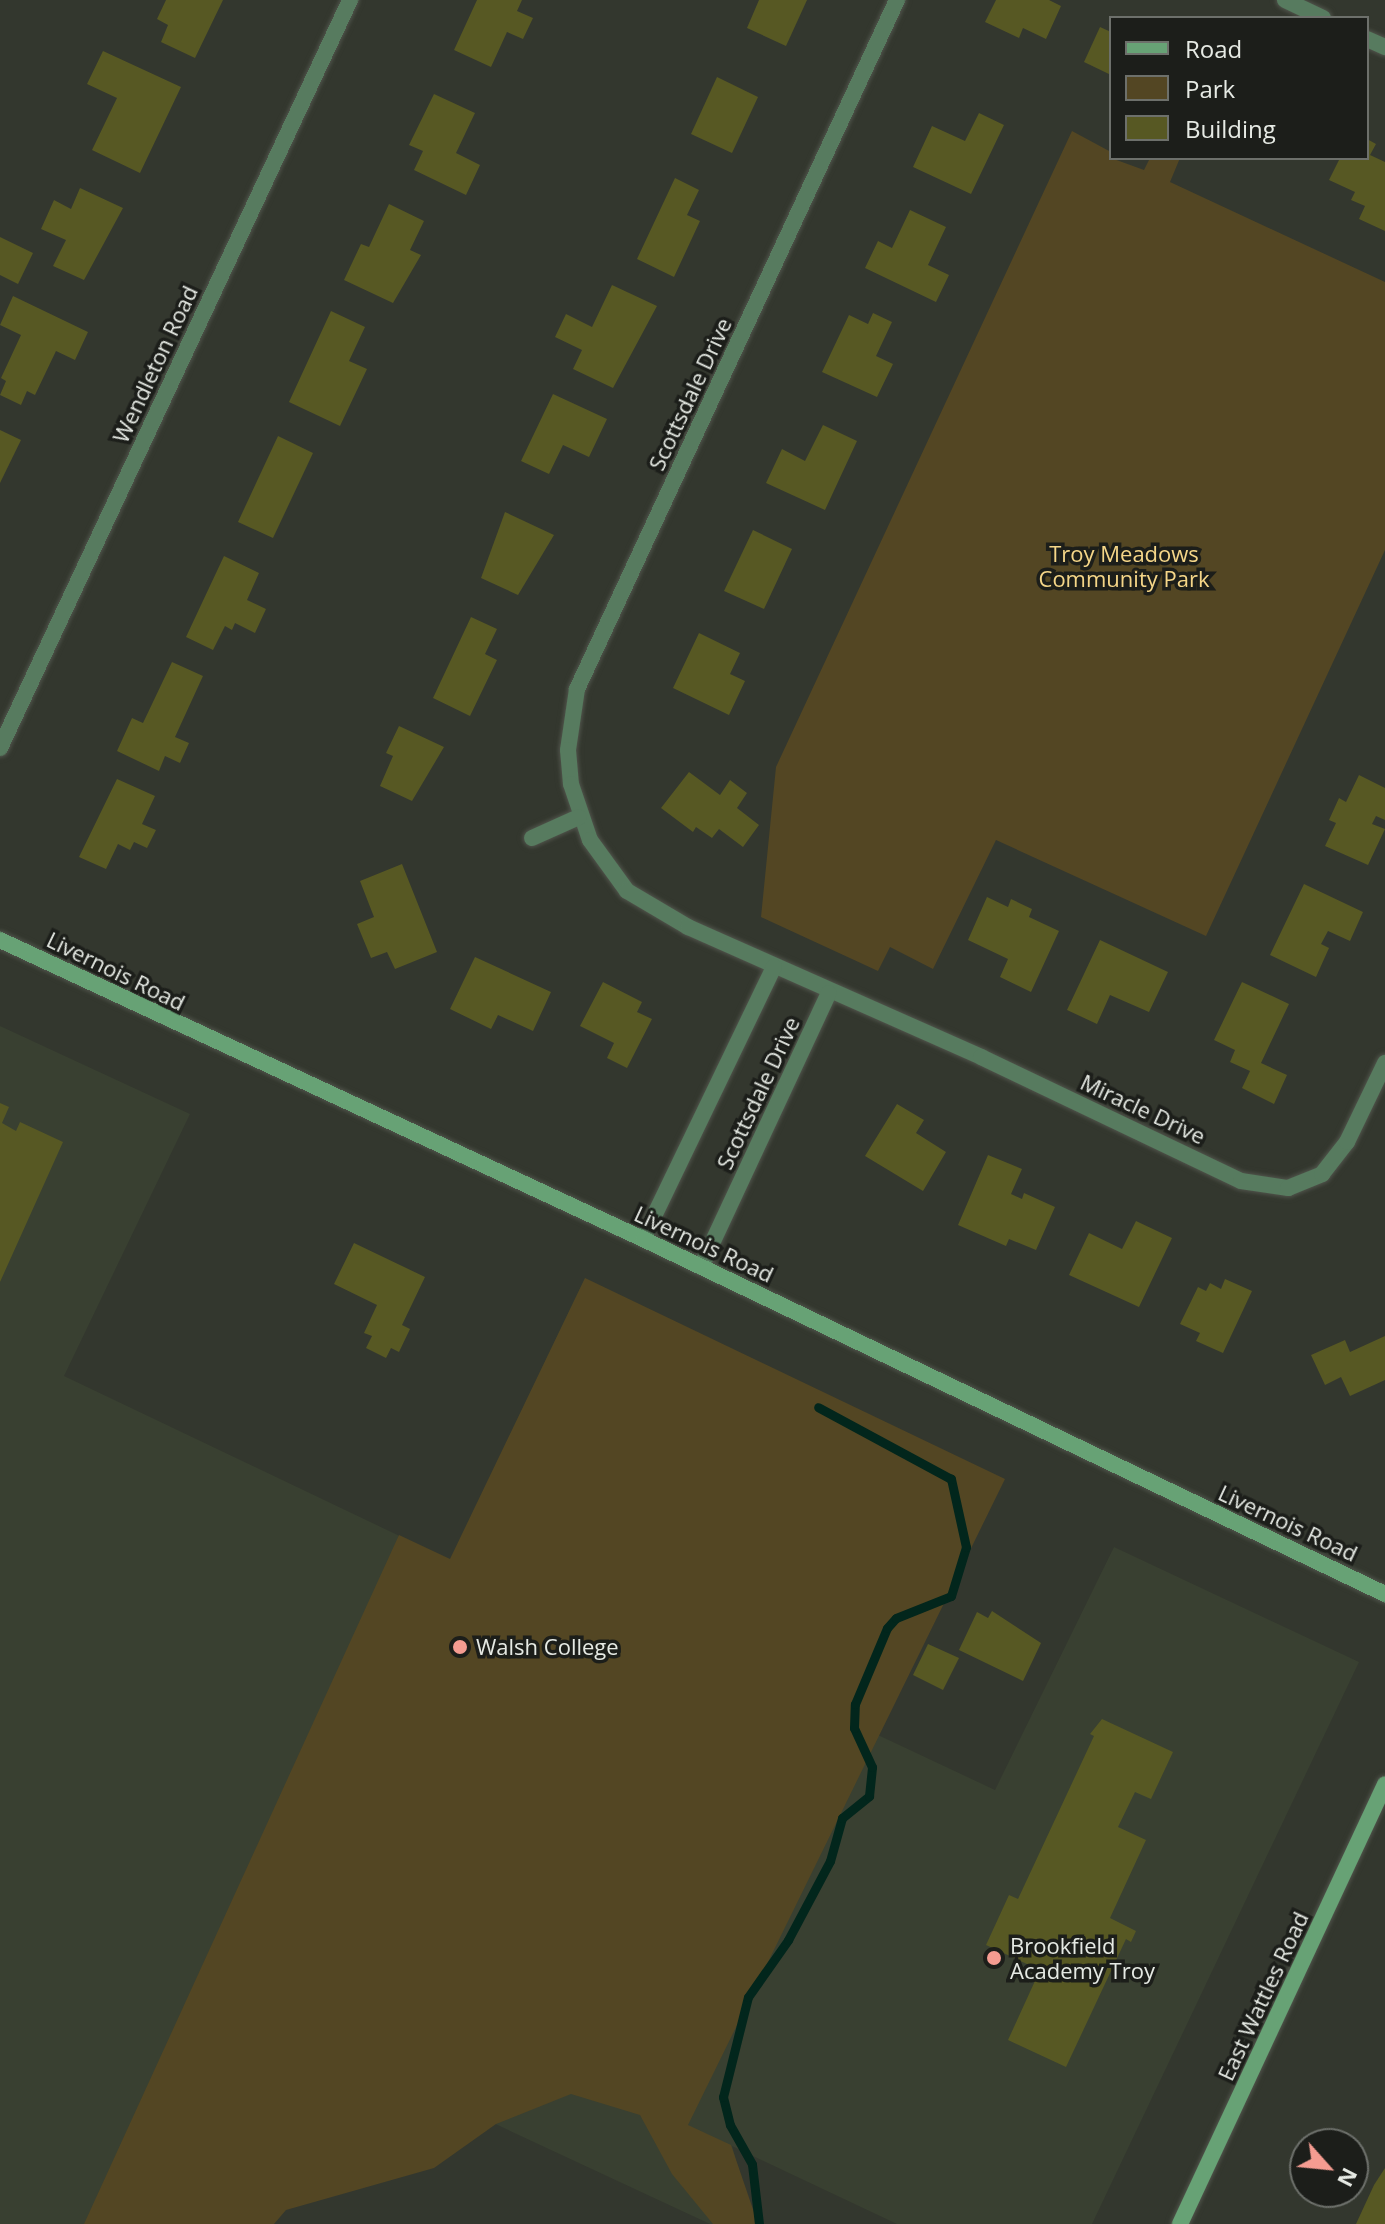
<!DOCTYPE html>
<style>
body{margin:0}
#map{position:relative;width:1385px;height:2224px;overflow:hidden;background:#33372e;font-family:"Open Sans",sans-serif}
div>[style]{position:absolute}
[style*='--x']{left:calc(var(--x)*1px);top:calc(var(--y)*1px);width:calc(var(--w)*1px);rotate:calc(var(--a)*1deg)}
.built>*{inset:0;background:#394031}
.green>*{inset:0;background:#534623}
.stream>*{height:9px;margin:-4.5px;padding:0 4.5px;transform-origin:4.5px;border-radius:4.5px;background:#02261c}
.building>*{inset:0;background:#575823}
.roads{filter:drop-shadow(0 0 2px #50544b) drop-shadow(0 0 2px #50544b)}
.minor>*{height:16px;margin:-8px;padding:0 8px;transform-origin:8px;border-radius:8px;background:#577b5f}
.secondary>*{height:16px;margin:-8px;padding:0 8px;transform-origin:8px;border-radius:8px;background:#67a275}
.dots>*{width:22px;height:22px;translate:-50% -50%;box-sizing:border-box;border:4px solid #1c1e1a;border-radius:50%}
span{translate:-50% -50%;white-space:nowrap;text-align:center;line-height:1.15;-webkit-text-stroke:7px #1c1e1a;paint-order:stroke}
.street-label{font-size:22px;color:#e6eae4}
.park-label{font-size:22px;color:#f5d688}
.poi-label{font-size:22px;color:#e6eae4}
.left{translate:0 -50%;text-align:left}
.legend{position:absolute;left:1109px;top:16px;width:260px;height:144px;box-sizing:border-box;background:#1c1e1a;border:2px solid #6d706b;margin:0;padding:10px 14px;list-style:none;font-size:24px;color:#e6eae4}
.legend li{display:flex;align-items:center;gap:16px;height:40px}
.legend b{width:40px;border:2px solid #6d706b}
.north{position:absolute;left:1289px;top:2128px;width:80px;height:80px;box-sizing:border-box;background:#1c1e1a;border:2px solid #6d706b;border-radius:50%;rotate:117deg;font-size:22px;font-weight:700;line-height:32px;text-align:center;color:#e6eae4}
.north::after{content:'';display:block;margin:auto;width:28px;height:36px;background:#f59c91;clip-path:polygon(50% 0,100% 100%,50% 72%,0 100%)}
</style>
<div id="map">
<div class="built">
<div style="clip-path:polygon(0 1026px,190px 1114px,64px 1376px,450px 1560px,585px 1278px,878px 1735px,995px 1790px,1114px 1547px,1359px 1662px,1092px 2224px,897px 2224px,732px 2146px,754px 2224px,710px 2224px,240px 2005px,136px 2224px,0 2224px)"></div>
</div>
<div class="green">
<div style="clip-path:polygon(1072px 131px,1111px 152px,1111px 158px,1144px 170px,1150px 158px,1180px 158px,1170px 182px,1385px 282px,1385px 550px,1206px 936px,996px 840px,933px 969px,890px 947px,878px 971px,761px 917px,776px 767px)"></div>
<div style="clip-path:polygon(585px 1278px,1005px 1479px,688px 2125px,731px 2145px,758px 2224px,713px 2224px,672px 2174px,640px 2115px,571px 2094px,496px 2124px,434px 2168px,286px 2210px,274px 2224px,84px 2224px,399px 1535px,450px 1559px)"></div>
</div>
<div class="stream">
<div style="--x:759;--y:2224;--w:60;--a:-96.7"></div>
<div style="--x:752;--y:2164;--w:45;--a:-119.4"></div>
<div style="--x:730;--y:2125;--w:29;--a:-104"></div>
<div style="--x:723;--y:2097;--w:103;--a:-76"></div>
<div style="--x:748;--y:1997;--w:70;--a:-54.9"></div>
<div style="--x:788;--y:1940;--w:89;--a:-62"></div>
<div style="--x:830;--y:1861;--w:45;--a:-74.4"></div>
<div style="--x:842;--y:1818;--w:35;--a:-39"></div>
<div style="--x:869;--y:1796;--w:29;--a:-84"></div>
<div style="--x:872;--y:1767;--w:43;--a:-114.8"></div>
<div style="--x:854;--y:1728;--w:24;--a:-88"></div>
<div style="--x:855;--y:1704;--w:82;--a:-67.2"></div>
<div style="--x:887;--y:1628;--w:13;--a:-48"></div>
<div style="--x:896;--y:1618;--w:59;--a:-21.8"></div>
<div style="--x:951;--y:1596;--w:51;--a:-73"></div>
<div style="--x:966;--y:1547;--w:70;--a:-102.4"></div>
<div style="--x:951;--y:1479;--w:151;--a:-151.6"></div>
</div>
<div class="building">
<div style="clip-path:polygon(166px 0,223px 0,195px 58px,161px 42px,168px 25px,157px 19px)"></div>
<div style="clip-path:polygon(477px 0,522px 0,517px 11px,533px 18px,523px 39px,507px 32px,491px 67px,454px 50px)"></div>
<div style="clip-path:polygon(759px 0,807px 0,786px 46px,747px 28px)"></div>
<div style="clip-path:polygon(996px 0,1049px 0,1061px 6px,1046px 39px,1023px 28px,1019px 38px,985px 22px)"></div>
<div style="clip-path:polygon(1100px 27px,1111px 32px,1111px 75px,1084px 62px)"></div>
<div style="clip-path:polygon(103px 51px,181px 87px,140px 173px,92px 150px,117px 98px,87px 84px)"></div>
<div style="clip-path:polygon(717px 77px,758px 97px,732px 153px,691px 134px)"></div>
<div style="clip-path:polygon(434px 94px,475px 113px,456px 153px,480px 165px,466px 195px,414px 170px,423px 151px,409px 145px)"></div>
<div style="clip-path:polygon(979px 113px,1004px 125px,971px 194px,913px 167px,932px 126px,965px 141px)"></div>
<div style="clip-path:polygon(1367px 139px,1376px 144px,1370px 155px,1385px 162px,1385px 231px,1359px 219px,1365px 206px,1351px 200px,1355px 192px,1329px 180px,1340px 158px,1367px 158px)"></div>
<div style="clip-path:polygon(675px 178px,699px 190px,687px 215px,700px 221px,674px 277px,637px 259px)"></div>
<div style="clip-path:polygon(80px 188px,123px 208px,84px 280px,53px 266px,66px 240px,41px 229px,54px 200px,71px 209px)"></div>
<div style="clip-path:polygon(389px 204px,424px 221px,410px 250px,421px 255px,393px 303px,344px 280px,361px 244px,369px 247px)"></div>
<div style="clip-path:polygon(910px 210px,946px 227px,928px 265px,949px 275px,936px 302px,865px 268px,878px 241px,892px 248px)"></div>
<div style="clip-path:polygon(0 237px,33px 253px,18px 284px,0 275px)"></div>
<div style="clip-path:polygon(612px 285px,657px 306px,613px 388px,573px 369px,582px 350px,555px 337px,566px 314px,592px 327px)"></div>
<div style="clip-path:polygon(13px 296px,88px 332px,75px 360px,56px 351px,35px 395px,27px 391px,21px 405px,0 395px,6px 381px,1px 378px,21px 335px,0 325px)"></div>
<div style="clip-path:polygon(331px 311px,365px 327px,349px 361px,367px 369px,340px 426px,289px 402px)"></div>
<div style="clip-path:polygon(873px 313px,892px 322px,876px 356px,893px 364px,877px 397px,822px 372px,849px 315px,868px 324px)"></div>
<div style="clip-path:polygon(553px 394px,607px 419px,589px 457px,563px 445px,549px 474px,521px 461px)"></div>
<div style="clip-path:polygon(823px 425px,857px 441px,825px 510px,766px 483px,782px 449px,805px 461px)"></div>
<div style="clip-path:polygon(0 430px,21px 440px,0 483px)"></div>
<div style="clip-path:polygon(278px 436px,313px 453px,273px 538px,238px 522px)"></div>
<div style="clip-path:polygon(505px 512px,554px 535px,518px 595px,481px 578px)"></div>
<div style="clip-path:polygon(753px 530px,792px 549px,764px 609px,724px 591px)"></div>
<div style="clip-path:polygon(224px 556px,259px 573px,247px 600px,266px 609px,255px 633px,235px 623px,232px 630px,225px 626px,213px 650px,186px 637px)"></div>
<div style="clip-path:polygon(471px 617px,497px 629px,485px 654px,497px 660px,470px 716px,433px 698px)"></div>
<div style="clip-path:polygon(699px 633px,740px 653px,730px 674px,745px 681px,729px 715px,673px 688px)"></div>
<div style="clip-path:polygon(172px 662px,203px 676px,175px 737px,189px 743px,180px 763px,165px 756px,159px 771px,117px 751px,132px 718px,143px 723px)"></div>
<div style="clip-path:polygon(399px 726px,444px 747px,412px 801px,380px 786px,393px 756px,386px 753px)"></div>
<div style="clip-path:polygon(689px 772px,720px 795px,730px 780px,747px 793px,737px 808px,759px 825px,743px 847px,719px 829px,712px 838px,696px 827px,693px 832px,661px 808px)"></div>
<div style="clip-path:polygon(1359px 775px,1385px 788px,1385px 820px,1376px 816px,1372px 824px,1385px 829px,1368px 865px,1325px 846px,1336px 823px,1329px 820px,1339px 798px,1346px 802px)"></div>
<div style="clip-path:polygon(117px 779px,155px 796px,142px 824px,156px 830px,147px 848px,134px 842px,130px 850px,118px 844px,106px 869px,79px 857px)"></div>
<div style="clip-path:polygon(402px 864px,437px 952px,395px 969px,387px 952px,371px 958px,357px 924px,374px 917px,360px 881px)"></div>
<div style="clip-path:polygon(1304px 884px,1363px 912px,1350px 941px,1328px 931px,1321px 944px,1329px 948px,1316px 977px,1270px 955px)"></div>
<div style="clip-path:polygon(987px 897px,1008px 907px,1011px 899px,1032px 909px,1029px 917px,1059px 931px,1031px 992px,1000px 977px,1008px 959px,968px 940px)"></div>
<div style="clip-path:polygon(1100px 940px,1168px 972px,1149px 1012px,1110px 995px,1097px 1024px,1067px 1010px)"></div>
<div style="clip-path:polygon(475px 957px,551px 992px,533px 1031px,498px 1015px,491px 1029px,450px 1009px)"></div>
<div style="clip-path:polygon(603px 982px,642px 1002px,637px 1012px,652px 1019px,627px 1068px,607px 1058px,614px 1043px,580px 1026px)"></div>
<div style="clip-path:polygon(1242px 982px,1289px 1004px,1261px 1063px,1287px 1075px,1274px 1104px,1242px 1088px,1250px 1071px,1230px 1062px,1235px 1050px,1214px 1040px)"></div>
<div style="clip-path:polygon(0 1103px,9px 1107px,2px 1123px,16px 1131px,20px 1122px,63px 1142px,0 1282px)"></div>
<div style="clip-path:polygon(897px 1104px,924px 1120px,916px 1133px,946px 1152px,923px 1191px,865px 1156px)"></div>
<div style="clip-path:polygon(988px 1155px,1022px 1169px,1011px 1194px,1022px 1199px,1024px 1193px,1055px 1207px,1036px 1250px,1009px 1239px,1006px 1246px,958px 1225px)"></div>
<div style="clip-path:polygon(1136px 1221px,1172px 1238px,1139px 1307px,1069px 1275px,1089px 1233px,1122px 1249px)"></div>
<div style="clip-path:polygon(354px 1243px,425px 1277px,402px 1325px,410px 1329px,399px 1352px,391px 1348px,386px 1358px,366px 1348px,372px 1336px,364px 1333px,377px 1305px,334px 1284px)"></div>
<div style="clip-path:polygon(1225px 1279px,1252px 1291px,1223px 1353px,1196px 1341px,1200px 1333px,1180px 1324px,1198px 1287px,1206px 1291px,1210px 1283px,1221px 1289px)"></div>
<div style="clip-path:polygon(1385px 1336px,1385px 1380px,1350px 1396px,1341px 1377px,1325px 1385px,1311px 1355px,1345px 1340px,1350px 1352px)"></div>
<div style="clip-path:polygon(992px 1611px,1041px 1643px,1023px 1681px,959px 1650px,977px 1612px,988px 1618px)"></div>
<div style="clip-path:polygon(928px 1644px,959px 1658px,943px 1690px,913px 1675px)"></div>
<div style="clip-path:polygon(1102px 1719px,1173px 1752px,1151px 1799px,1135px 1792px,1118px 1827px,1146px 1840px,1110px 1918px,1136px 1931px,1131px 1942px,1126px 1939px,1066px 2067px,1008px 2040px,1040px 1970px,986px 1945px,1009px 1895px,1018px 1899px,1094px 1736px,1090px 1734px)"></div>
<div style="clip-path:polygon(1385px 2168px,1385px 2224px,1356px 2224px,1374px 2185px)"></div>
</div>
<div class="roads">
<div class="minor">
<div style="--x:897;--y:0;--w:760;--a:114.91"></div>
<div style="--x:577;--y:689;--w:62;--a:98.4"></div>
<div style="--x:568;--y:750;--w:34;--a:85"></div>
<div style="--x:571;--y:784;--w:59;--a:71.3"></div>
<div style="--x:590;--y:840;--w:63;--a:54"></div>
<div style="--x:627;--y:891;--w:71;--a:30.5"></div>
<div style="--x:688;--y:927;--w:321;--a:23.9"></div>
<div style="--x:981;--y:1057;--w:288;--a:25.5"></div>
<div style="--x:1241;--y:1181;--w:48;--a:8.5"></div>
<div style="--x:1288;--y:1188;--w:37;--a:-22"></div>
<div style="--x:1322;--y:1174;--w:41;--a:-52"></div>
<div style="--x:1347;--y:1142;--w:88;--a:-64.3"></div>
<div style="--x:1285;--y:0;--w:42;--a:25.3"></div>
<div style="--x:1367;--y:39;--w:20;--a:24"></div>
<div style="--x:0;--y:748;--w:826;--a:-64.92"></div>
<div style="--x:532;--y:838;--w:51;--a:-24.1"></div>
<div style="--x:643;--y:1239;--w:302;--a:-64.3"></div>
<div style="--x:701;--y:1267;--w:302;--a:-65"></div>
</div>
<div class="secondary">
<div style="--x:0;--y:940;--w:709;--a:24.94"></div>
<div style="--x:643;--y:1239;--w:823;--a:25.57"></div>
<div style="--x:1180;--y:2224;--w:485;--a:-65"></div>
</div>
</div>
<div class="dots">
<div style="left:460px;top:1647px;background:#f59c91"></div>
<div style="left:994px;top:1958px;background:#f59c91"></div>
</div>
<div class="street-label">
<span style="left:155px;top:364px;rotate:-65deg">Wendleton Road</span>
<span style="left:690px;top:394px;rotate:-65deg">Scottsdale Drive</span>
<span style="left:116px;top:971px;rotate:26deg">Livernois Road</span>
<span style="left:758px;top:1093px;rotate:-65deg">Scottsdale Drive</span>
<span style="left:1143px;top:1109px;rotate:25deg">Miracle Drive</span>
<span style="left:704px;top:1244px;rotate:25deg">Livernois Road</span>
<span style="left:1288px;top:1523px;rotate:25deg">Livernois Road</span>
<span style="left:1263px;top:1996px;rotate:-65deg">East Wattles Road</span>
</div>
<div class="park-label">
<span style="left:1124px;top:566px">Troy Meadows<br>Community Park</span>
</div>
<div class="poi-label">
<span class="left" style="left:476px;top:1647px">Walsh College</span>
<span class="left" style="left:1010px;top:1958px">Brookfield<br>Academy Troy</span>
</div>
<ul class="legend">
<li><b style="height:10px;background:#67a275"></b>Road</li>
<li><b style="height:22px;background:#534623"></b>Park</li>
<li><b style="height:22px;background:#575823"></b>Building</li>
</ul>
<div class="north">N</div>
</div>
